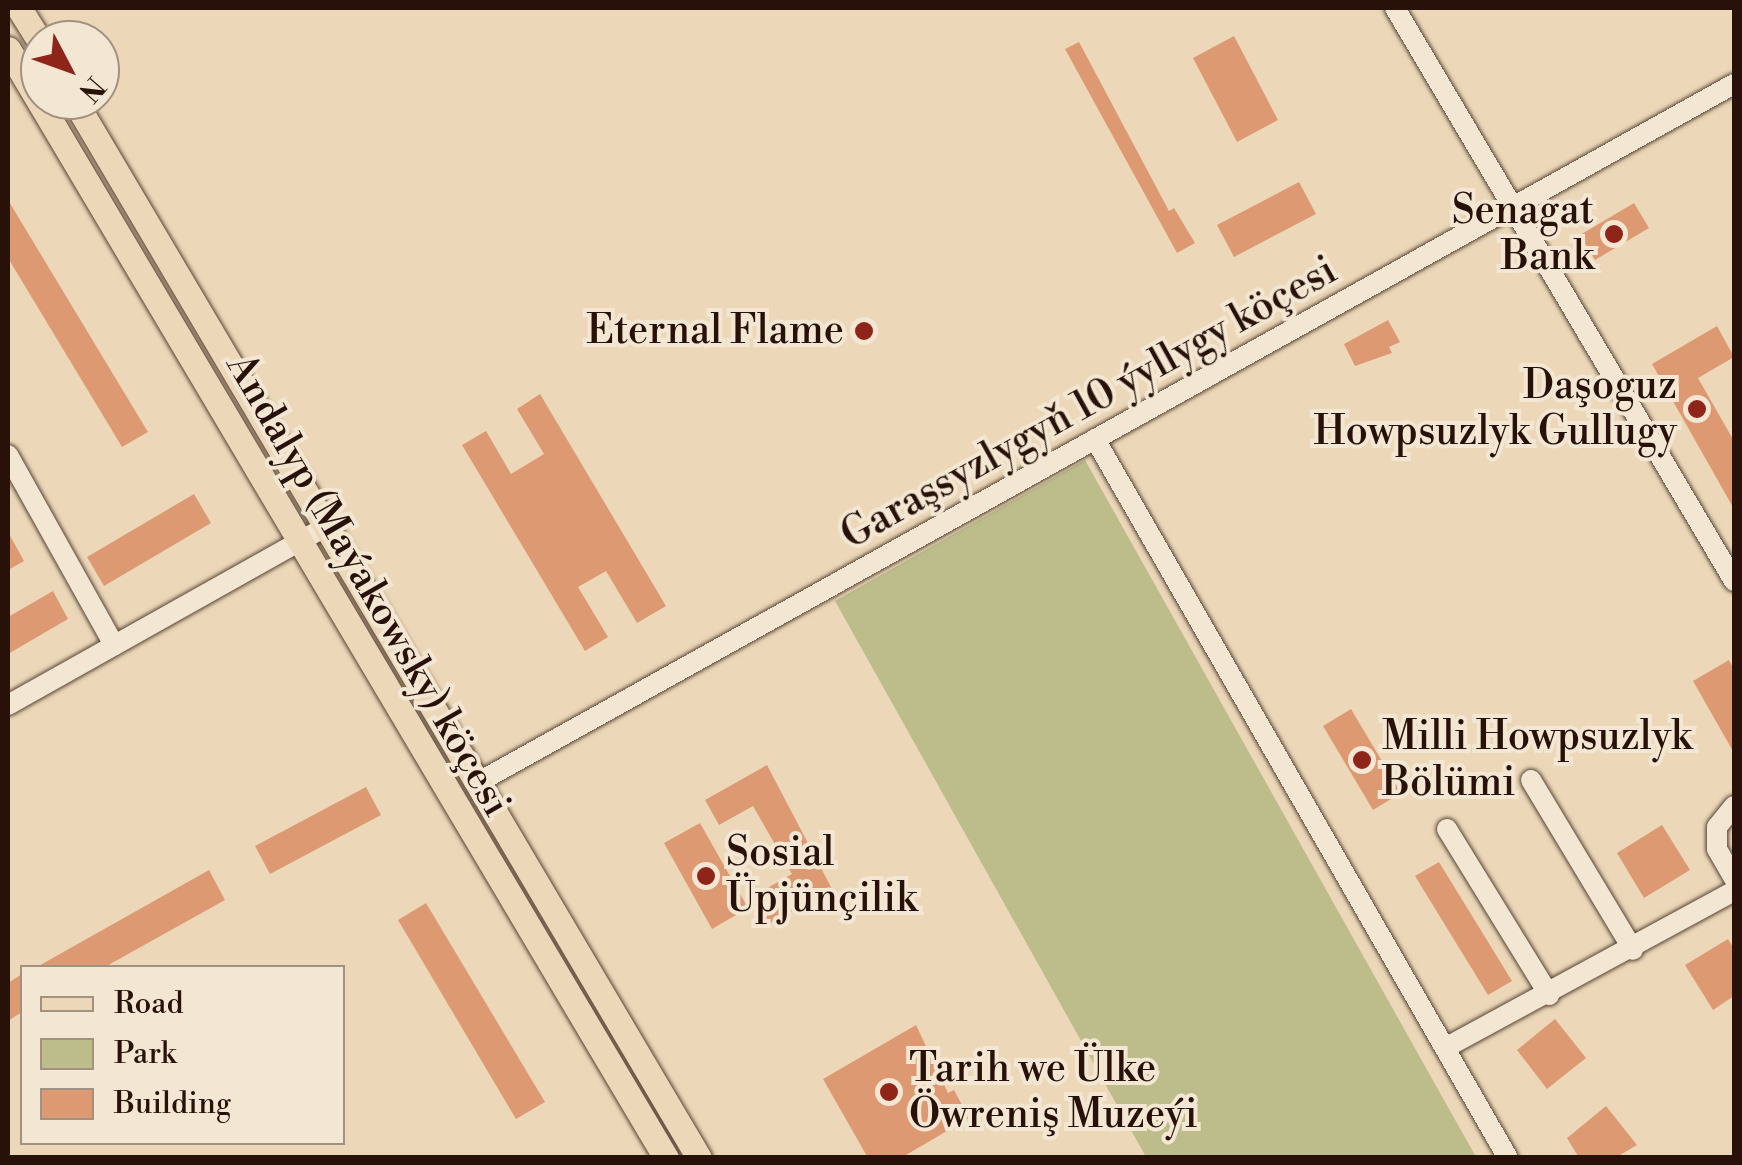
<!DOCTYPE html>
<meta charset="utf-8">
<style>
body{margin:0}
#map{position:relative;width:1742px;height:1165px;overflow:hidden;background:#ecd8b9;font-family:"Libre Bodoni",serif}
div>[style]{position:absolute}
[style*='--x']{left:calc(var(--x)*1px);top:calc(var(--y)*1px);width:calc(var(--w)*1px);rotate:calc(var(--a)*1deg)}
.green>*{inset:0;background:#bdbd8c}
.building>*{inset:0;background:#dd9a72}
.roads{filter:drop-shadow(0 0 2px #584334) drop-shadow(0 0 2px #584334)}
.minor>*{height:20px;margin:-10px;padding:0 10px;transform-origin:10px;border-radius:10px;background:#f3e6d2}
.major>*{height:25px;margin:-12.5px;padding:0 12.5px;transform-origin:12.5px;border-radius:12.5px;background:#ecd8b9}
.dots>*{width:28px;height:28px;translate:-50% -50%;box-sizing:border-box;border:5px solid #f3e6d2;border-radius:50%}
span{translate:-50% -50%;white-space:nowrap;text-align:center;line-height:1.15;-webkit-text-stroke:8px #f3e6d2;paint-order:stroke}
.poi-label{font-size:40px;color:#271108}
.right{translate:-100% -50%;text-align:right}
.left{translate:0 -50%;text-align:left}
.street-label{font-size:40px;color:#271108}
.frame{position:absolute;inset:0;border:10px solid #271108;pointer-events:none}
.legend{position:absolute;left:20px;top:965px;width:325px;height:180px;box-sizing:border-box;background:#f3e6d2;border:2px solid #a19181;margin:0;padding:12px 18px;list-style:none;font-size:30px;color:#271108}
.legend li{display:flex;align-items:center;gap:20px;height:50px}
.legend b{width:50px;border:2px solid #a19181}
.north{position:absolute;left:20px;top:20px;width:100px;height:100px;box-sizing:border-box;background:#f3e6d2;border:2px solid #a19181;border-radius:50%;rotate:131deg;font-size:28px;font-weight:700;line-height:40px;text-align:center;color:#271108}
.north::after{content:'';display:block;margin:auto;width:35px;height:45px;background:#8f2418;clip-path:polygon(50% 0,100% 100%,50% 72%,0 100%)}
</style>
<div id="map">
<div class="green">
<div style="clip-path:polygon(1085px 460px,1476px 1157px,1146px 1157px,835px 601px)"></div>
</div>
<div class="building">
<div style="clip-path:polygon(1234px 36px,1278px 120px,1237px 142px,1193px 58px)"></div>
<div style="clip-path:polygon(1079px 42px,1169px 211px,1174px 208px,1195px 243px,1177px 253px,1065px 49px)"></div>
<div style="clip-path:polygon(1299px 182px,1316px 214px,1234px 257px,1217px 225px)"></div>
<div style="clip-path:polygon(8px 200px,148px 432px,122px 447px,8px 258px)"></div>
<div style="clip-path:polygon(1634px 203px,1649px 228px,1595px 260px,1580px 235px)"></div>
<div style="clip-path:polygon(1388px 320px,1400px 342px,1389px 347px,1392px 353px,1355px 366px,1344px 344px)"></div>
<div style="clip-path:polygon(1717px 326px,1734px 357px,1698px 378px,1734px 441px,1734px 509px,1652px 364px)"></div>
<div style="clip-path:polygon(540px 394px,666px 606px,637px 623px,606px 571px,578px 587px,608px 637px,585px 651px,462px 445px,486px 431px,511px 474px,544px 454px,517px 409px)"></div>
<div style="clip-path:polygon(194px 494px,211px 523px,104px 586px,87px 557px)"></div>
<div style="clip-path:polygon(8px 532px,24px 561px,8px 570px)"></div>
<div style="clip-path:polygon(53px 591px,68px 619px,8px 654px,8px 617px)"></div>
<div style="clip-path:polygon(1729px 660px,1734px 670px,1734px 753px,1693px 681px)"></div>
<div style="clip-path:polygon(1351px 709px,1401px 793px,1373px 810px,1323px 726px)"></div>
<div style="clip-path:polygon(767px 765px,832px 889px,769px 924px,753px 896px,792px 874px,753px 806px,719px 825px,705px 800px)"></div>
<div style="clip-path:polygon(366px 787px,381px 815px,270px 874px,255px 846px)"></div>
<div style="clip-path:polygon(700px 823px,748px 908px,712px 929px,664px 843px)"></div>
<div style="clip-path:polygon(1662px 825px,1690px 870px,1644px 898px,1617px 853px)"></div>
<div style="clip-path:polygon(1439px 862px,1512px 981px,1488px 995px,1415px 876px)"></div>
<div style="clip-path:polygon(209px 870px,225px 900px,103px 968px,35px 968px)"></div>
<div style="clip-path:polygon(426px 903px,545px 1102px,516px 1119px,398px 920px)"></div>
<div style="clip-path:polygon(1728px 939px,1734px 949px,1734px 996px,1713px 1010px,1685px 965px)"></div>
<div style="clip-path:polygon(22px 974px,22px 1012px,8px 1021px,8px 983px)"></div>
<div style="clip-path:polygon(1555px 1019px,1586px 1058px,1547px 1089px,1517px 1050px)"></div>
<div style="clip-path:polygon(916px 1025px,948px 1093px,954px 1090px,969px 1118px,901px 1158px,868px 1158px,823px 1079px)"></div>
<div style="clip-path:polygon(1606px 1106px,1637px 1145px,1615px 1158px,1579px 1158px,1567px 1138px)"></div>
</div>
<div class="roads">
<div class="minor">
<div style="--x:1395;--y:8;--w:666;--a:59.39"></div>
<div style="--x:1095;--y:439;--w:829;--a:60.13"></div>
<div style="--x:8;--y:455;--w:218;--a:60.8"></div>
<div style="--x:8;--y:705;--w:366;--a:-29.3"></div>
<div style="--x:1531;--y:780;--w:198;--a:59"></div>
<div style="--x:477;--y:783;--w:1438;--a:-29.08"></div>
<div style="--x:1734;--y:806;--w:27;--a:129"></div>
<div style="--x:1717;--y:827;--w:22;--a:90"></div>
<div style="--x:1717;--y:849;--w:34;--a:60"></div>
<div style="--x:1447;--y:829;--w:195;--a:58.4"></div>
<div style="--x:1445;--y:1048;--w:329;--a:-28.5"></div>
</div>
<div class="major">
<div style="--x:19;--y:8;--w:40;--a:58"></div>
<div style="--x:8;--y:49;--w:1290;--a:59.32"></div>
<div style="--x:74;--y:100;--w:1229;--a:59.43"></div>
</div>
</div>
<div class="dots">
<div style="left:1614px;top:234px;background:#8f2418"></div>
<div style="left:864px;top:331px;background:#8f2418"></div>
<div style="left:1697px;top:409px;background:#8f2418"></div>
<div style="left:1362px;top:760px;background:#8f2418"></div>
<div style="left:706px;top:876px;background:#8f2418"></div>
<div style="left:889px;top:1092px;background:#8f2418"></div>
</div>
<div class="poi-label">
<span class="right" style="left:1594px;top:234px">Senagat<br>Bank</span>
<span class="right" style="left:844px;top:331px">Eternal Flame</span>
<span class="right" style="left:1677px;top:409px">Daşoguz<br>Howpsuzlyk Gullugy</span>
<span class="left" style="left:1382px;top:760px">Milli Howpsuzlyk<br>Bölümi</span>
<span class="left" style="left:726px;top:876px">Sosial<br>Üpjünçilik</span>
<span class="left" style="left:909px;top:1092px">Tarih we Ülke<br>Öwreniş Muzeýi</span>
</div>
<div class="street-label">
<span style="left:1089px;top:403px;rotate:-29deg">Garaşsyzlygyň 10 ýyllygy köçesi</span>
<span style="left:368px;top:585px;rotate:60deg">Andalyp (Maýakowsky) köçesi</span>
</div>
<div class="frame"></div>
<ul class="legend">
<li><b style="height:12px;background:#ecd8b9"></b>Road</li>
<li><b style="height:28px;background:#bdbd8c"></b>Park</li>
<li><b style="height:28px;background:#dd9a72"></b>Building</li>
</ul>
<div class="north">N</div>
</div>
